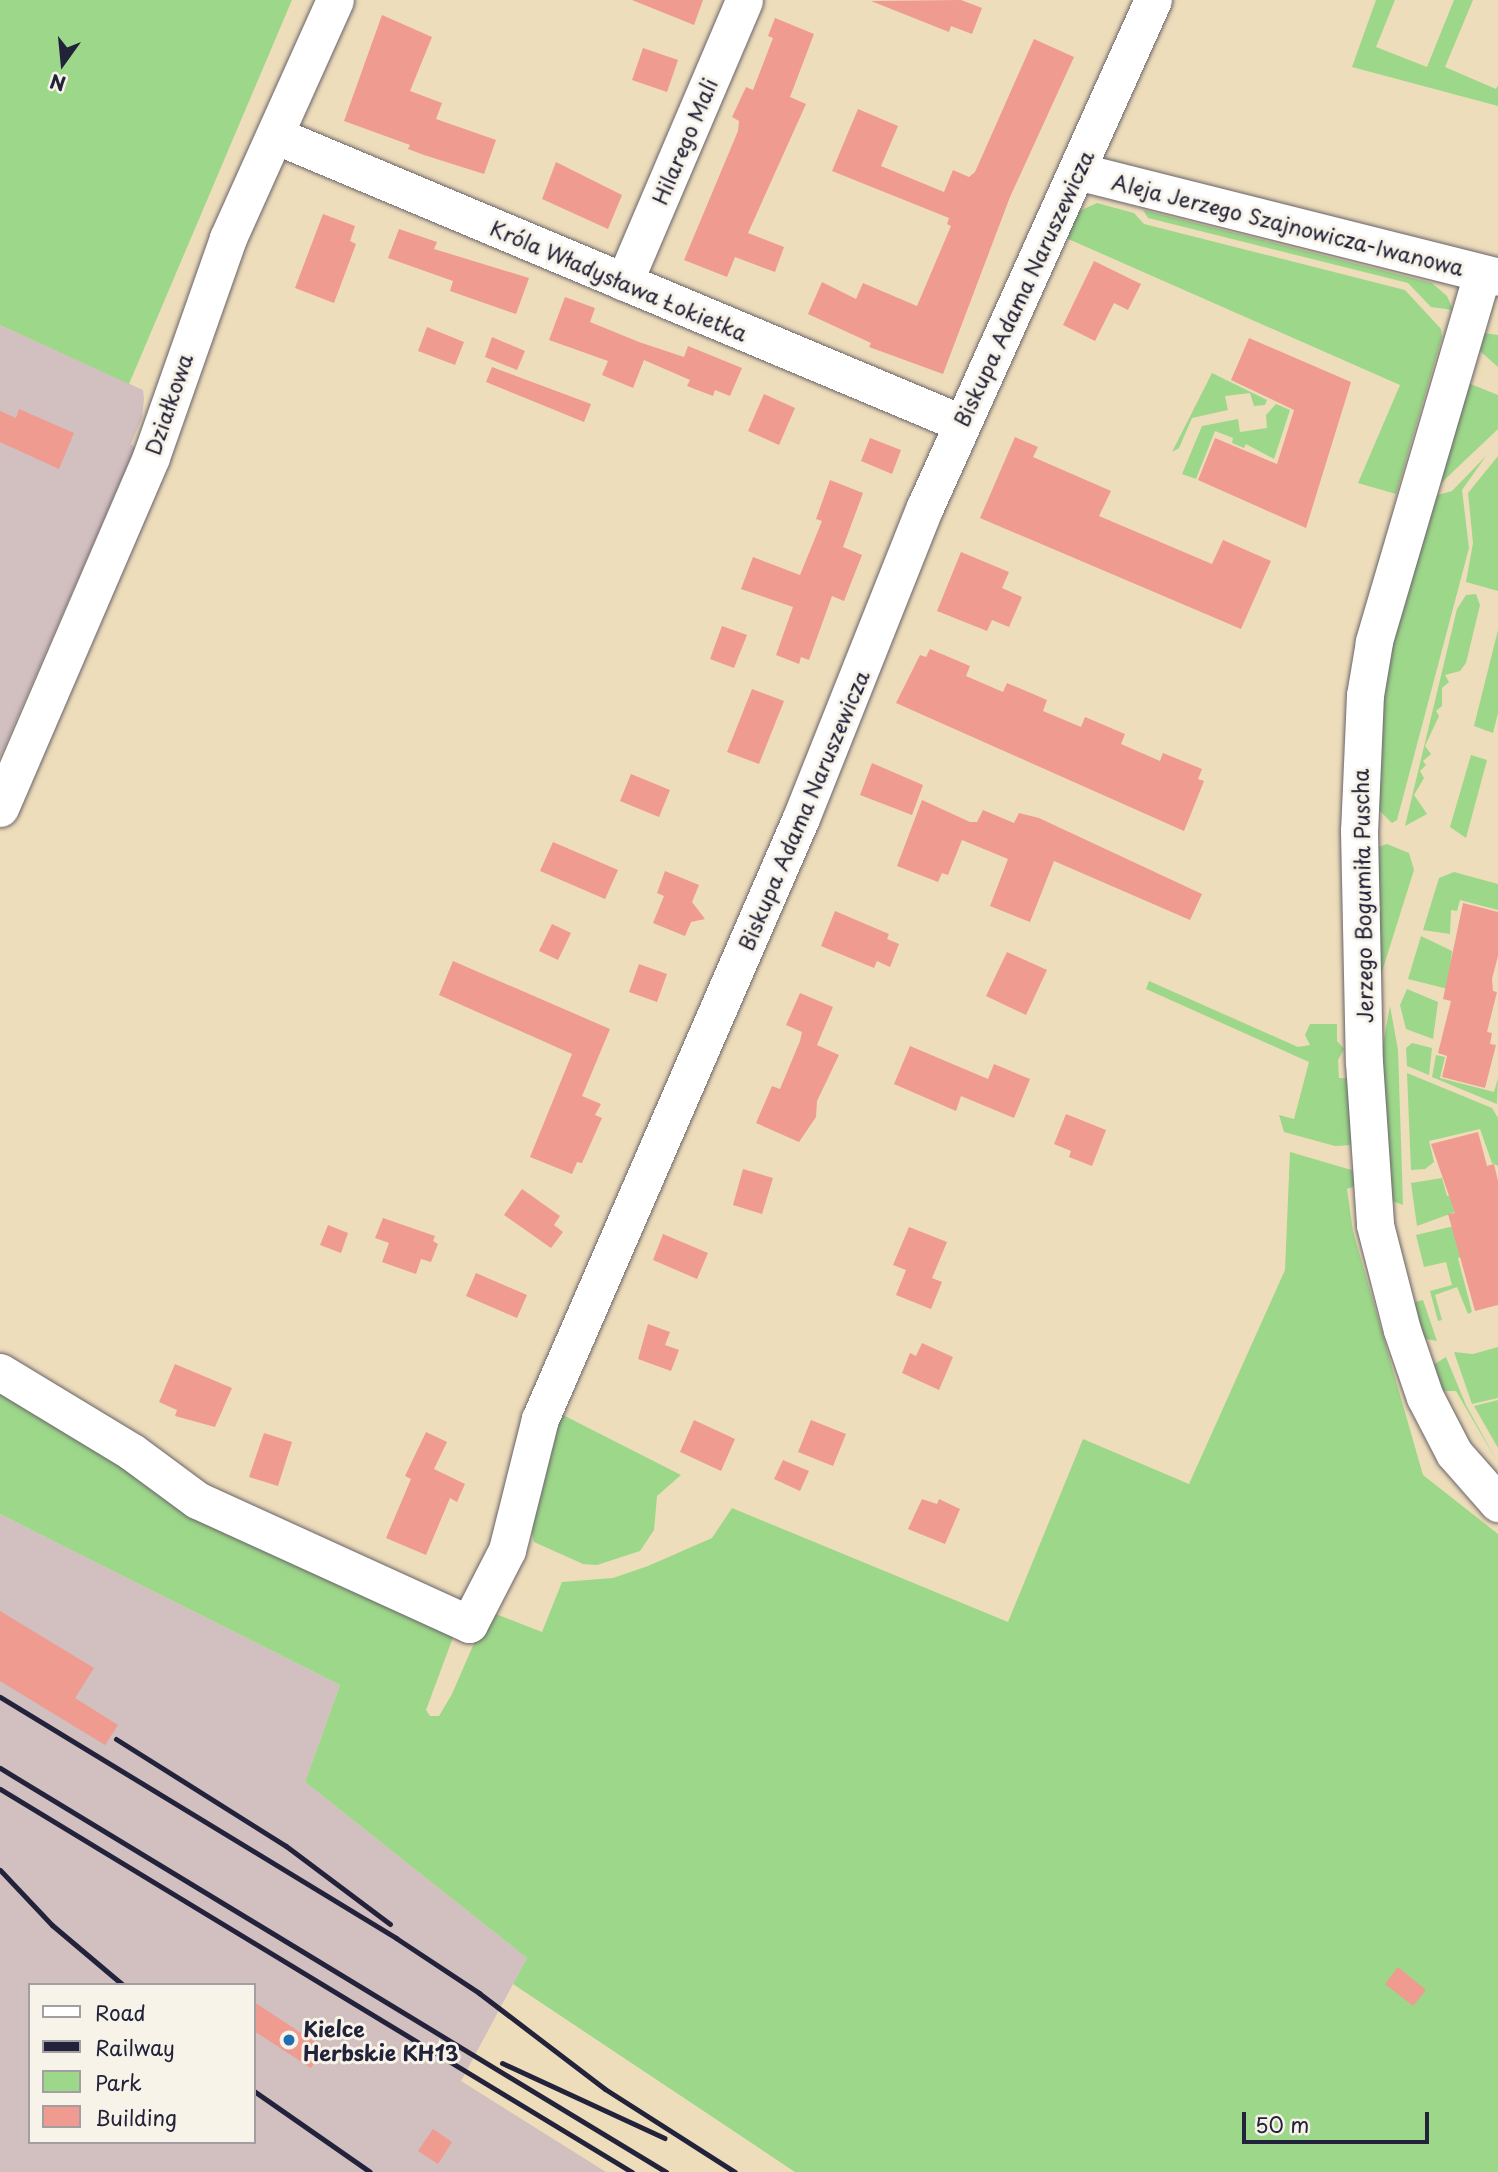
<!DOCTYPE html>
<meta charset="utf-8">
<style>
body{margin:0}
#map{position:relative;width:1498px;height:2172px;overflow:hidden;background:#edb;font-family:"Playpen Sans",sans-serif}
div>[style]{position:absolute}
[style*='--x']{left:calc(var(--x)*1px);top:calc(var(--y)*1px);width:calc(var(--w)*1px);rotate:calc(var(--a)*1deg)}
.industrial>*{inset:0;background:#d2bfc0}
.green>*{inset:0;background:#9dd78a}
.building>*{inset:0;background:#ef9b8f}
.roads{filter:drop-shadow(0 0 2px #696368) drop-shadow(0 0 2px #696368)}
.minor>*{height:37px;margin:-18.5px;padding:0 18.5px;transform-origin:18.5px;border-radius:18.5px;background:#fff}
.rail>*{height:5px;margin:-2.5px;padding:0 2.5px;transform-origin:2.5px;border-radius:2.5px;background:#22223b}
.dots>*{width:19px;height:19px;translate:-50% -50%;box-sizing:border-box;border:4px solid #f7f3e8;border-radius:50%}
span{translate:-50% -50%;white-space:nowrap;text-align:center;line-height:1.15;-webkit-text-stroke:6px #f7f3e8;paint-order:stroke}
.street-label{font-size:21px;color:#22223b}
.poi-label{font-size:21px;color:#22223b;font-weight:700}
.left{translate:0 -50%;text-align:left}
.legend{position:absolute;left:28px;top:1983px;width:228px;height:161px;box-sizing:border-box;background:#f7f3e8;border:2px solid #a29fa3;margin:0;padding:9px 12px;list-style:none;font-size:21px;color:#22223b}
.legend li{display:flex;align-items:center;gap:14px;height:35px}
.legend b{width:35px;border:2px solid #a29fa3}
.north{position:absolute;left:28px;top:28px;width:70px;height:70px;-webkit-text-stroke:5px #f7f3e8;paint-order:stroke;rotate:195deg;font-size:19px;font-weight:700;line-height:28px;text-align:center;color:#22223b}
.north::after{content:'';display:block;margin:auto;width:24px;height:32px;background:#22223b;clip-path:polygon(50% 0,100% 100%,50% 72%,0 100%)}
.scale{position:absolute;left:1242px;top:2112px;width:187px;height:32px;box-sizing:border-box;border:4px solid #22223b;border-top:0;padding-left:9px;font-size:21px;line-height:24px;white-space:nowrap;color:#22223b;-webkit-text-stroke:5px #f7f3e8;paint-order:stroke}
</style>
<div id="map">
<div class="industrial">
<div style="clip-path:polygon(0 325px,143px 390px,144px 399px,142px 418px,131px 444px,135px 448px,0 757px)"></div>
<div style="clip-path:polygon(evenodd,0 1514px,340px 1685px,305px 1782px,527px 1958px,461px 2081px,606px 2172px,0 2172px,0 1514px,30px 1985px,254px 1985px,254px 2142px,30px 2142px,30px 1985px)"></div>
</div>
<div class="green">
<div style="clip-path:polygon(0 0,292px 0,129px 384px,0 325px)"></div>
<div style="clip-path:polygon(1376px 0,1395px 0,1376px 47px,1427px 67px,1454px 0,1473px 0,1445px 67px,1496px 89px,1498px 85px,1498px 106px,1352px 67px)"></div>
<div style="clip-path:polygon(1097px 203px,1134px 213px,1144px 224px,1405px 290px,1441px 329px,1442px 337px,1396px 494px,1358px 483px,1400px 385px,1066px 238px,1075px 213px)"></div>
<div style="clip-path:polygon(1143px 210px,1432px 283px,1447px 296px,1453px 310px,1431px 307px,1408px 283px,1148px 218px)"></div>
<div style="clip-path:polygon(1484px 333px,1498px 335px,1498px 367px,1480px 351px)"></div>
<div style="clip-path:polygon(1212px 373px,1267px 400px,1265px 405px,1254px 406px,1250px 393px,1225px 396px,1228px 410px,1192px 418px,1179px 448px,1172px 452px)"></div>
<div style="clip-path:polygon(1468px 383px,1498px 395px,1498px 429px,1440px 484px,1436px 482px)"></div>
<div style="clip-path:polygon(1276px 404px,1290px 410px,1274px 459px,1246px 444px,1244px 448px,1232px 443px,1233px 438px,1215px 431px,1196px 479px,1182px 474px,1202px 426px,1238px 419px,1240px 432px,1267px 428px,1266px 415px)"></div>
<div style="clip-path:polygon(1486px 456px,1462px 490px,1469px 548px,1397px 820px,1392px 823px,1377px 808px,1377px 695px,1434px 496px,1452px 491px)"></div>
<div style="clip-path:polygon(1498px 456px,1498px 591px,1466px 582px,1473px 543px,1468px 493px)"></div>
<div style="clip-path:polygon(1476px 594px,1480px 605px,1466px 663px,1460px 671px,1445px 675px,1449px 682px,1442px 688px,1442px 706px,1436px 711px,1439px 716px,1425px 746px,1431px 754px,1423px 761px,1426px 765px,1420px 771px,1424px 778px,1414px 795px,1427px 814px,1405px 826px,1457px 609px,1466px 595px)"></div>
<div style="clip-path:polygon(1498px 630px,1498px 713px,1493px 733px,1474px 726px)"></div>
<div style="clip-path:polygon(1471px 755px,1487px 760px,1466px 838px,1450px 827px)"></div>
<div style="clip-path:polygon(1387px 844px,1409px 853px,1414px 870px,1379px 981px,1376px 848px)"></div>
<div style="clip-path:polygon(1454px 872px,1498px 884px,1498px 910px,1460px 900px,1457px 911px,1451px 910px,1450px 934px,1423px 930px,1439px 878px)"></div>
<div style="clip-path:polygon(1421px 936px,1452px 951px,1448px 989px,1408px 979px)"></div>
<div style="clip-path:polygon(1149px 981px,1298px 1047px,1310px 1045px,1305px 1035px,1310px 1024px,1337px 1024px,1337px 1041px,1344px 1049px,1338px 1060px,1339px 1078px,1358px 1079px,1352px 1145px,1335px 1146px,1284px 1132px,1279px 1115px,1294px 1119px,1309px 1062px,1146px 989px)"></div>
<div style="clip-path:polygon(1407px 989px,1438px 1002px,1433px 1039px,1406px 1029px,1400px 1005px)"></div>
<div style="clip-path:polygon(1390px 1006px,1398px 1050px,1403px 1205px,1387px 1199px,1381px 1055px)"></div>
<div style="clip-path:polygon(1412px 1043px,1432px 1048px,1429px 1075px,1407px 1066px,1406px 1048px)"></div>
<div style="clip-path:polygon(1436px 1055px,1445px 1057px,1440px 1078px,1494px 1092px,1498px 1078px,1497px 1104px,1432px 1077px)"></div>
<div style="clip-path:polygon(1407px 1073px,1492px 1108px,1498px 1118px,1498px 1166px,1492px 1163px,1480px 1129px,1429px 1141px,1434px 1162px,1425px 1169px,1411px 1170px)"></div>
<div style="clip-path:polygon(1290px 1152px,1355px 1171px,1358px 1185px,1347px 1189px,1353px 1231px,1423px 1475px,1498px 1534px,1498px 2172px,795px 2172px,513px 1984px,527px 1958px,305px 1782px,340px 1685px,0 1514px,0 1387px,455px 1632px,426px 1710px,430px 1716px,439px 1716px,452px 1694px,488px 1611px,542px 1632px,562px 1582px,613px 1578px,648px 1566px,712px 1538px,732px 1508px,1008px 1622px,1083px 1439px,1189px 1484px,1285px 1270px)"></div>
<div style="clip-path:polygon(1442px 1178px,1447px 1196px,1454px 1195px,1458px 1211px,1417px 1226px,1411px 1183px)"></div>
<div style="clip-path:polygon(1450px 1227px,1458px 1228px,1465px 1256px,1458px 1258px,1472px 1312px,1468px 1314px,1457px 1287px,1435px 1295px,1442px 1320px,1438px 1321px,1430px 1291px,1452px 1285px,1446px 1262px,1424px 1267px,1416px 1235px)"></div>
<div style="clip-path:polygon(1423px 1300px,1437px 1341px,1421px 1338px,1411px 1303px)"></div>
<div style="clip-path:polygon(1498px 1347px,1498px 1398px,1472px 1404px,1454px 1352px,1473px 1354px)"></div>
<div style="clip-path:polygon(1446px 1357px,1466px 1405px,1498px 1463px,1456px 1391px,1436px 1391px,1433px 1365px)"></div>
<div style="clip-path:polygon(1498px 1400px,1498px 1448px,1474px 1406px)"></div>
<div style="clip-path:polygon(561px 1414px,681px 1475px,657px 1496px,654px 1530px,640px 1551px,597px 1565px,583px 1564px,534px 1542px,527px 1508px)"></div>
</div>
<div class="building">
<div style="clip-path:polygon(632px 0,703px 0,694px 25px)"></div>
<div style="clip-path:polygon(961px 0,982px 8px,972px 34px,951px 26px,949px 32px,871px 1px)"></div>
<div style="clip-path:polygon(382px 15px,432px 37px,410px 91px,442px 103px,436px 119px,496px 140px,484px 174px,424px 155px,408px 149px,410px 145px,344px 121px)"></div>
<div style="clip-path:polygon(775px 18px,814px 34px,790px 97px,806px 104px,748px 233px,784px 247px,775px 272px,735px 257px,727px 277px,684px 260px,738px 131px,739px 121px,732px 117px,746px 87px,753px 90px,773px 38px,768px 36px)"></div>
<div style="clip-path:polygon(1034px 39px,1074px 57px,1010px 197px,943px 374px,869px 347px,871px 343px,808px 314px,822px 282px,856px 299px,863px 283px,917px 306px,951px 226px,947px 224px,949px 218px,832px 171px,858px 109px,898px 126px,881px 166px,944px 192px,953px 170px,969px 177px,975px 172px)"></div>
<div style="clip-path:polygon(643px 48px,678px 60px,667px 92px,632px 80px)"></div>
<div style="clip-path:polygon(556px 162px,622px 195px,608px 229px,542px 199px)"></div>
<div style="clip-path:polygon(323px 214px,355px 226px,350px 241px,356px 244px,334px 303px,295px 288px)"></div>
<div style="clip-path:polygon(399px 229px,437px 242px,434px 249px,529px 278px,516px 314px,450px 291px,453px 281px,388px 258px)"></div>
<div style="clip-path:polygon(1094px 261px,1141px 284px,1128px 310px,1114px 303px,1095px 341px,1063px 325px)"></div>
<div style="clip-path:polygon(565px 297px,595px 308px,590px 322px,639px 342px,684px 357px,688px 346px,742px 368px,730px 396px,715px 390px,713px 396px,687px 386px,690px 380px,644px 360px,633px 388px,602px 375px,608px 361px,549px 340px)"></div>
<div style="clip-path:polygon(427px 327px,464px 342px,455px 365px,418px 351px)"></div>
<div style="clip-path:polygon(492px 337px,525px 351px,517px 370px,485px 357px)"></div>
<div style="clip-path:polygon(1249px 338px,1351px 382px,1306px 528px,1198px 480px,1215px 438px,1277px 464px,1294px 410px,1231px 380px)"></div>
<div style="clip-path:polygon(492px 367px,591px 404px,584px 422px,486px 382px)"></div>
<div style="clip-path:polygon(764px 394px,795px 408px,779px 445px,748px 431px)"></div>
<div style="clip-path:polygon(19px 409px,74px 433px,59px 469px,0 442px,0 411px,16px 418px)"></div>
<div style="clip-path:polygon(1015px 437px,1038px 447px,1033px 457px,1111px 491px,1099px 516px,1212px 564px,1223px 540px,1271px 561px,1241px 629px,980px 518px)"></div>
<div style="clip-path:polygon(870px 438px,901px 450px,892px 474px,861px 461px)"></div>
<div style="clip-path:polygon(830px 480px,863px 493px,843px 547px,862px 555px,844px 601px,832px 596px,809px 660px,801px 657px,799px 664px,776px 655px,793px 607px,741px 589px,753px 557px,800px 575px,822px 521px,816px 519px)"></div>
<div style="clip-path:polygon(961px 552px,1009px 572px,1002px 588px,1022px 597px,1009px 627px,992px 620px,987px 631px,937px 611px)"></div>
<div style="clip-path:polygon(722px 626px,747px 635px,734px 668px,710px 659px)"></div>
<div style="clip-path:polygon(930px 649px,970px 666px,966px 676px,1003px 692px,1007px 683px,1047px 700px,1043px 711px,1081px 727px,1085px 717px,1125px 734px,1121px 744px,1160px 761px,1163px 753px,1202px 769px,1198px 779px,1204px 781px,1184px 831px,896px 703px,920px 655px,926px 657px)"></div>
<div style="clip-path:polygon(752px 689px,784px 701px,759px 764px,727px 752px)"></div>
<div style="clip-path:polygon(872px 763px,923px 785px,912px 815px,860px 795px)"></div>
<div style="clip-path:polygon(631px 774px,670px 790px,659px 817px,620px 801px)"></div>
<div style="clip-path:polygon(922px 800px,970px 822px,977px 822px,983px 810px,1014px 823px,1019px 813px,1039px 818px,1202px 894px,1190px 920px,1054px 861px,1030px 922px,990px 906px,1008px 859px,962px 840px,948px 875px,942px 873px,938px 882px,897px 866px)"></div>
<div style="clip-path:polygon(553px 842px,618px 870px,605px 899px,540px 871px)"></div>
<div style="clip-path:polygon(665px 871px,699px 885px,692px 902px,705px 919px,691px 922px,685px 936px,653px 923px,664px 896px,657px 893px)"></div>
<div style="clip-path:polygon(1463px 903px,1498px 912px,1498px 956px,1492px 979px,1493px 991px,1497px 992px,1487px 1032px,1492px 1033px,1490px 1044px,1496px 1045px,1485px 1088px,1442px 1077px,1447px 1056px,1438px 1053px,1451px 1001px,1443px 999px)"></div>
<div style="clip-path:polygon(835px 911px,889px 934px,887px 939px,899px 944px,890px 967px,877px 961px,874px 968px,821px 946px)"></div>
<div style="clip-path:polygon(552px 924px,571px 933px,558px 960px,539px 951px)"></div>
<div style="clip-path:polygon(1007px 952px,1047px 970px,1026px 1015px,986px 996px)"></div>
<div style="clip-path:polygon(453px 961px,610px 1029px,582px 1096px,601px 1104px,595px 1115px,602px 1118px,582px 1163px,577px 1162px,572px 1174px,530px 1157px,572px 1054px,439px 995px)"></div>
<div style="clip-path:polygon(639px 964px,667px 974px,657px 1002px,629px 992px)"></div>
<div style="clip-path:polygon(800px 993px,833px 1007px,817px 1045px,839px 1055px,817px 1101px,816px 1117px,799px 1142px,756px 1123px,772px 1086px,780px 1089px,800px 1041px,802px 1032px,786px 1025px)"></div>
<div style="clip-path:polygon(910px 1046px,988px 1079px,994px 1064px,1030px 1079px,1014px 1118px,961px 1096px,956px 1111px,894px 1084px)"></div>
<div style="clip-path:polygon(1066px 1114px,1106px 1130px,1092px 1166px,1069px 1157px,1071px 1151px,1054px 1144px)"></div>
<div style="clip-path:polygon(1478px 1132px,1487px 1166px,1494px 1164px,1498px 1181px,1498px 1305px,1475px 1311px,1448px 1214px,1455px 1213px,1431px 1144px)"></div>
<div style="clip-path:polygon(743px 1169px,773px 1178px,762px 1214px,733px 1205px)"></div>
<div style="clip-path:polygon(522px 1189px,560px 1216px,554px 1225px,563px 1232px,551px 1248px,504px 1215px)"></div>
<div style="clip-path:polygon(383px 1218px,435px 1236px,433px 1241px,438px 1244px,431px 1262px,421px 1259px,416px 1274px,382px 1262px,389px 1243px,375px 1238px)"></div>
<div style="clip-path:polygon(328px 1225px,348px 1233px,341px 1253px,320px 1245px)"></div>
<div style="clip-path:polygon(909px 1227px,947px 1242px,932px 1278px,942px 1282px,931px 1309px,896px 1295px,906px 1270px,893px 1265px)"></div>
<div style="clip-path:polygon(663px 1234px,708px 1253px,697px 1279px,653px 1260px)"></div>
<div style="clip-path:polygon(476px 1273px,527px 1295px,517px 1318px,466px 1296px)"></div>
<div style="clip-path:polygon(648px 1324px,670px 1332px,665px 1345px,679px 1350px,671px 1371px,638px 1359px)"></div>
<div style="clip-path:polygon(922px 1343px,953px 1357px,939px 1390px,902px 1373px,910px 1353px,916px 1356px)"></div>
<div style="clip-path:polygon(175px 1364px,232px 1388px,215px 1427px,175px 1416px,177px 1410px,159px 1402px)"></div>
<div style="clip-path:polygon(694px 1420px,735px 1439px,721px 1471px,680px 1452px)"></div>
<div style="clip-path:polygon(811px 1420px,846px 1434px,833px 1466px,798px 1452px)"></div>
<div style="clip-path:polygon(426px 1432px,447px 1442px,434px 1469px,465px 1484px,457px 1502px,450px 1498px,426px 1555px,386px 1538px,411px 1479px,405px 1476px)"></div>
<div style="clip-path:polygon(264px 1433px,292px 1442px,278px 1486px,249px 1477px)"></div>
<div style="clip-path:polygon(783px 1460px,809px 1471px,800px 1491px,774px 1479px)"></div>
<div style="clip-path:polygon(922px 1499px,937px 1504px,939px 1499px,960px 1509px,945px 1544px,908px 1529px)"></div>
<div style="clip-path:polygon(0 1611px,94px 1668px,75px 1698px,118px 1725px,105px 1745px,0 1681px)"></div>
<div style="clip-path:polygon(1398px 1967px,1426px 1990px,1413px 2006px,1385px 1984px)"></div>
<div style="clip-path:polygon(254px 2002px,324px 2048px,311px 2068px,254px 2031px)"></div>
<div style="clip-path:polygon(433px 2129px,452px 2142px,438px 2164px,418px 2151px)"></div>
</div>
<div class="roads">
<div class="minor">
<div style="--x:277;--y:136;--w:742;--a:22.76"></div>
<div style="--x:1077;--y:171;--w:434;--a:14.1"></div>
<div style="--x:1482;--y:274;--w:384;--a:106.4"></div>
<div style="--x:1374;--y:642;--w:54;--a:99.6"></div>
<div style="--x:1365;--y:695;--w:135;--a:92.5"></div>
<div style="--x:1359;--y:830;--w:232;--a:88.8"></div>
<div style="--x:1364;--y:1062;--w:163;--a:86.1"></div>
<div style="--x:1375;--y:1225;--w:108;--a:75.6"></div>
<div style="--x:1402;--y:1330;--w:71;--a:71.1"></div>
<div style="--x:1425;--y:1397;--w:63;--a:62.6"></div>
<div style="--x:1454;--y:1453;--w:67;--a:48.7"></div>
<div style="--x:624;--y:282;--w:306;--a:-66.9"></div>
<div style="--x:0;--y:808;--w:382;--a:-66.7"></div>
<div style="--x:151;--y:457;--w:232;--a:-70.6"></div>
<div style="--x:228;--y:238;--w:261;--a:-65.8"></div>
<div style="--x:0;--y:1372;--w:154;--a:31.2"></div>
<div style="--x:132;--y:1452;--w:81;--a:36.4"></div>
<div style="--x:197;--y:1500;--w:299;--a:24.5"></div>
<div style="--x:469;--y:1624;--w:83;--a:-62.8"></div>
<div style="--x:507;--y:1550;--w:135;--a:-75.9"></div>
<div style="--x:540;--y:1419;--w:655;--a:-66.53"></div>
<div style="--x:801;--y:818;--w:335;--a:-68.3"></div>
<div style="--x:925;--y:507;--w:556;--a:-65.79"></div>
</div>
</div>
<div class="rail">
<div style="--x:0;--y:1697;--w:464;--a:31.3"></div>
<div style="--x:396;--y:1938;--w:100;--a:33.5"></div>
<div style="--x:479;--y:1993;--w:158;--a:37.3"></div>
<div style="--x:605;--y:2089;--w:154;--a:32.6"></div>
<div style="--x:116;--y:1739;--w:201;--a:32.2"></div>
<div style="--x:286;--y:1846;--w:130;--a:36.9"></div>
<div style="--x:0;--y:1768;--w:779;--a:31.24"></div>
<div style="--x:0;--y:1789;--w:739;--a:31.22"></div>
<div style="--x:0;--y:1870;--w:76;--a:46.6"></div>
<div style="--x:52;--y:1925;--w:93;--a:40.2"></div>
<div style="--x:502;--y:2063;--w:179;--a:24.8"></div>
<div style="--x:254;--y:2091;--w:141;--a:34.9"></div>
</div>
<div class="dots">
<div style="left:289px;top:2040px;background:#1f6fb2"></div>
</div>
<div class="street-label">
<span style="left:684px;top:141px;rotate:-67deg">Hilarego Mali</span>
<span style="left:1288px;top:224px;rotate:14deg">Aleja Jerzego Szajnowicza-Iwanowa</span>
<span style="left:619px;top:280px;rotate:23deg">Króla Władysława Łokietka</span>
<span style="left:1023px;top:288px;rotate:-65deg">Biskupa Adama Naruszewicza</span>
<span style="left:168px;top:404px;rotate:-71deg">Działkowa</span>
<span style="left:803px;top:810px;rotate:-67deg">Biskupa Adama Naruszewicza</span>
<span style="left:1362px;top:896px;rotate:-91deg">Jerzego Bogumiła Puscha</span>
</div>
<div class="poi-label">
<span class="left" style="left:303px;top:2040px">Kielce<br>Herbskie KH13</span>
</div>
<ul class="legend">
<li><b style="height:9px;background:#fff"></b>Road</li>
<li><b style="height:9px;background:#22223b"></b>Railway</li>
<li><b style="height:19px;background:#9dd78a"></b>Park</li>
<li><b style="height:19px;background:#ef9b8f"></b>Building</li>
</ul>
<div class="north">N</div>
<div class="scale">50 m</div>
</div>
